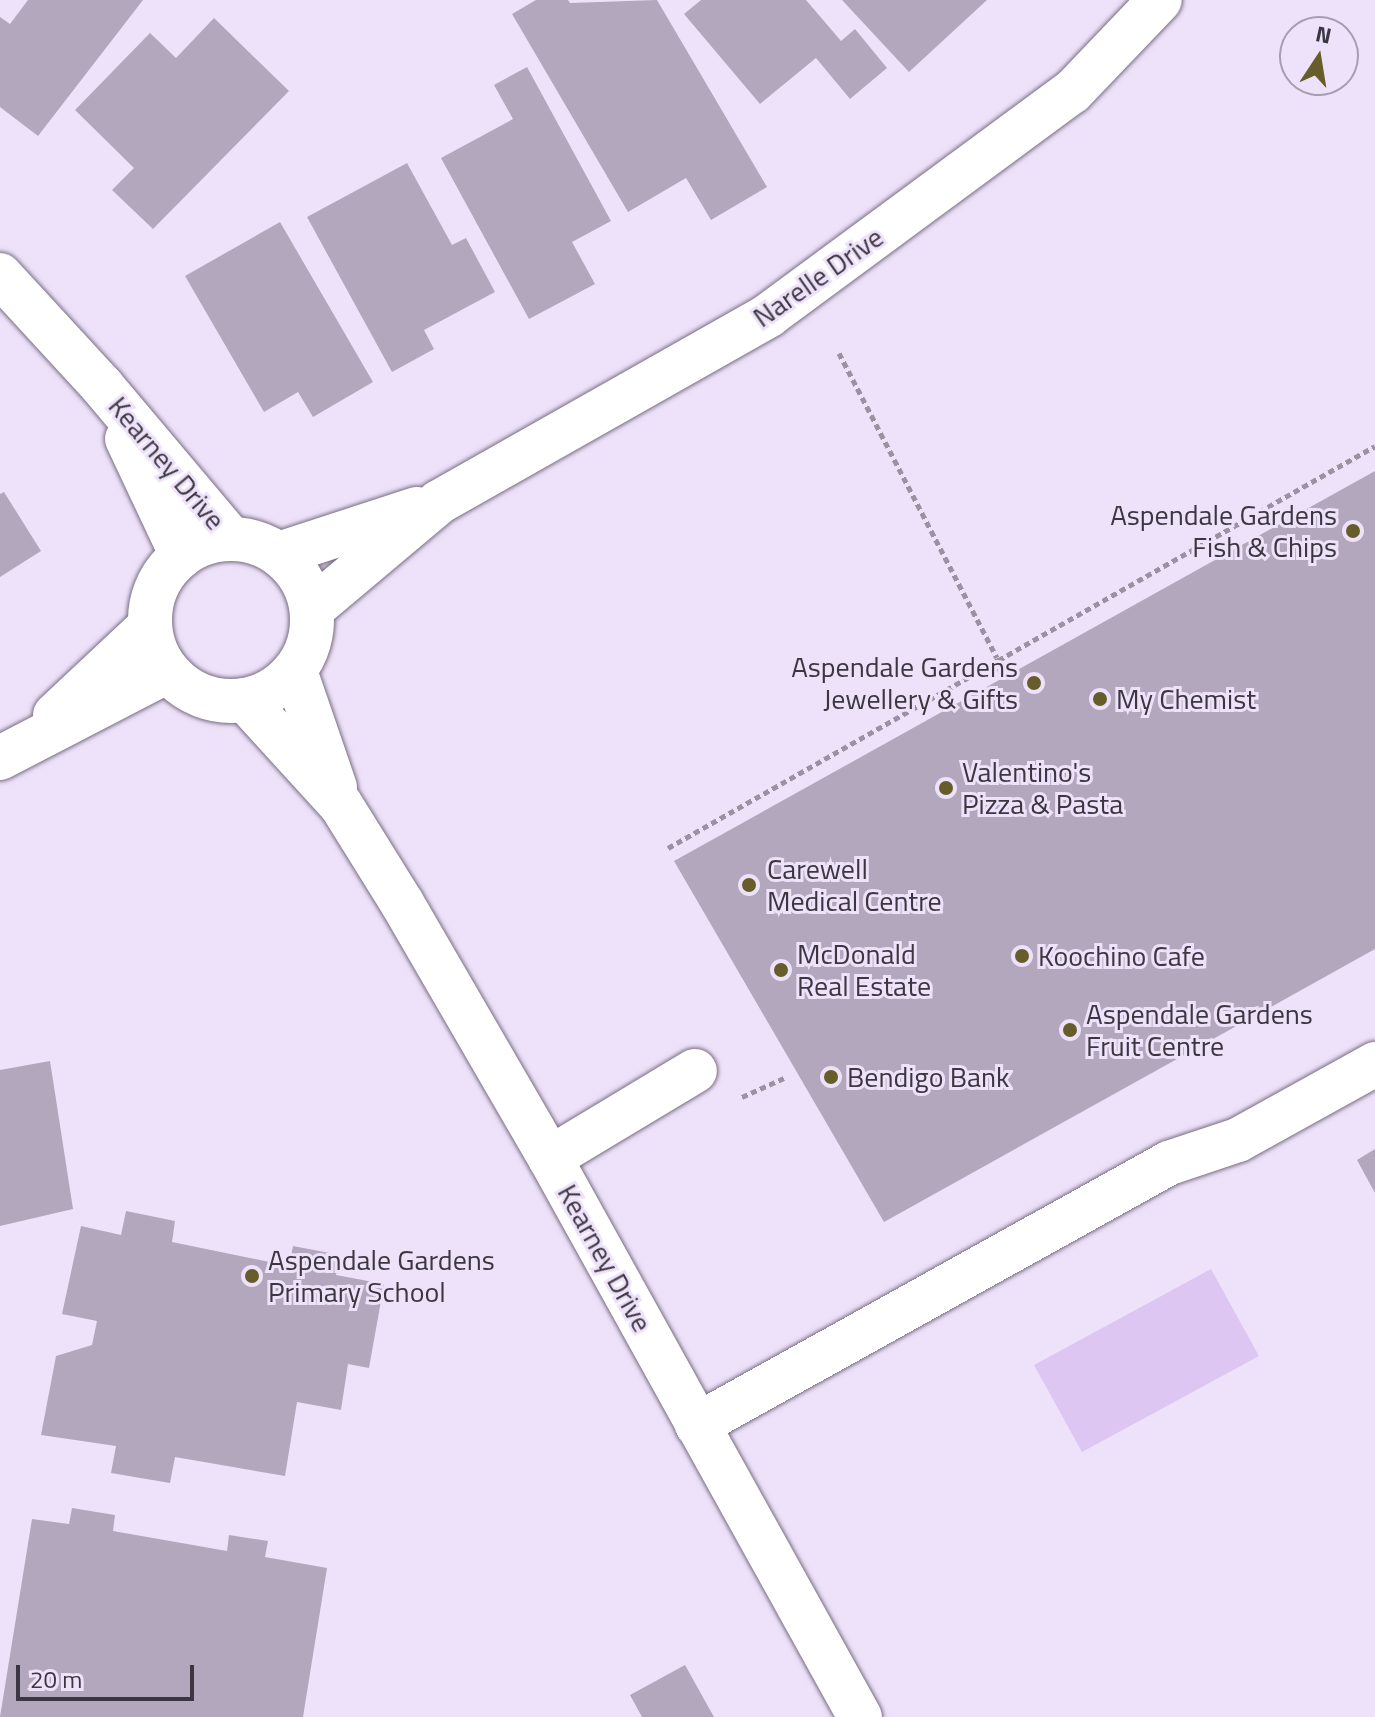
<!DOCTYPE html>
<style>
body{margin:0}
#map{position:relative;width:1375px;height:1717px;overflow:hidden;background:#eee2fa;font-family:"Titillium Web",sans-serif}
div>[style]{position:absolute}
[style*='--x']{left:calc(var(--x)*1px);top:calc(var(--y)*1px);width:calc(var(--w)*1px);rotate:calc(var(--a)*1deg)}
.green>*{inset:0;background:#ddc6f1}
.building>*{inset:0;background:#b3a7be}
.path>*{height:5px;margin-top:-2.5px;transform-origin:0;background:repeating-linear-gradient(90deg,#9a91a2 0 6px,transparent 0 10px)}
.roads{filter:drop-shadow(0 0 2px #786d82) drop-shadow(0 0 2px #786d82)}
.minor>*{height:44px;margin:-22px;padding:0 22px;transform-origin:22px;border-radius:22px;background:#fff}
.minor>.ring{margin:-22px;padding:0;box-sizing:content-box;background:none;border:44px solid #fff;border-radius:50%}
.dots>*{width:22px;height:22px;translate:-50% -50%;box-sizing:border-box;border:4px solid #eee2fa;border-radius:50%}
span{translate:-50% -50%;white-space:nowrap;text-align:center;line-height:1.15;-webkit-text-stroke:6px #eee2fa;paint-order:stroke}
.street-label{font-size:28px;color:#3b3640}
.poi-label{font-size:28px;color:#3b3640}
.right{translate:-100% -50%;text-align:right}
.left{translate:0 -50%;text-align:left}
.north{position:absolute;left:1279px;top:16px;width:80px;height:80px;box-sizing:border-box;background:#eee2fa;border:2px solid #a69db0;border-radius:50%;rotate:12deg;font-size:22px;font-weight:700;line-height:32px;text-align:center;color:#3b3640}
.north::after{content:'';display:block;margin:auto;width:28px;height:36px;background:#675d2a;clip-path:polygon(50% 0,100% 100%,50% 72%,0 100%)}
.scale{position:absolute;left:16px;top:1665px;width:178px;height:36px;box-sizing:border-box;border:4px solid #3b3640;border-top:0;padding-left:10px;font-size:24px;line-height:28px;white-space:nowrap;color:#3b3640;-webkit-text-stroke:6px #eee2fa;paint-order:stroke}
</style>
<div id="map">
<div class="green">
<div style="clip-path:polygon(1211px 1269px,1259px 1356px,1082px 1452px,1034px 1365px)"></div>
</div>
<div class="building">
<div style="clip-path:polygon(28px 0,143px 0,38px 136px,0 107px,0 17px,10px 24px)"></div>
<div style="clip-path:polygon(536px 0,568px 0,570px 3px,657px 0,767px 187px,711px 220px,686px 178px,628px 212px,512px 14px)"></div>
<div style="clip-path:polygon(701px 0,806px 0,841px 41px,855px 29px,887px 68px,850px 99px,816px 58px,760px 104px,684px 14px)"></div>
<div style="clip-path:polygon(842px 0,987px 0,909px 72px)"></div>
<div style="clip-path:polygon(214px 18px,289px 91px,153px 229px,112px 190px,134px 168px,75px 110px,150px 33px,176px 58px)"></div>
<div style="clip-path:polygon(527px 67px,611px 221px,572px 242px,595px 284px,529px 319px,441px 158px,513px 119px,494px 85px)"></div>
<div style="clip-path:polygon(407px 163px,452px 245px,466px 238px,495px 292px,424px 330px,434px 349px,392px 372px,307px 217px)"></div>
<div style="clip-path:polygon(280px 222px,373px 382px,313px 417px,298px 392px,264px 412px,185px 276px)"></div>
<div style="clip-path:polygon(1375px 471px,1375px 949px,884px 1222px,674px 861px)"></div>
<div style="clip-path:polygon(4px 492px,41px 551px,0 577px,0 494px)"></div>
<div style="clip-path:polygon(50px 1061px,73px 1209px,0 1226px,0 1070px)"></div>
<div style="clip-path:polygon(1375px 1149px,1375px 1193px,1357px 1160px)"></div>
<div style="clip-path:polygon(126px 1211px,175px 1221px,172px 1242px,289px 1266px,293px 1246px,340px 1255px,336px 1275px,384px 1284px,369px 1368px,348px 1364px,341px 1410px,297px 1402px,285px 1476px,175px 1457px,170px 1483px,111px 1473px,116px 1446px,41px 1435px,56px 1356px,92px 1345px,97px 1321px,62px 1314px,81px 1226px,121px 1235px)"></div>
<div style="clip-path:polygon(72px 1508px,115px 1515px,113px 1531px,227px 1551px,229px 1535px,268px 1541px,265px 1557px,327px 1568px,303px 1717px,0 1717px,32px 1519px,69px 1524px)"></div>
<div style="clip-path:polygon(685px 1665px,714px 1717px,642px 1717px,630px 1695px)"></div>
</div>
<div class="path">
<div style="--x:839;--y:353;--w:343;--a:62.6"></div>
<div style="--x:997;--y:658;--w:21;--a:76"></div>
<div style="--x:668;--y:848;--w:813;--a:-29.62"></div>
<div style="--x:742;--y:1097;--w:46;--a:-24.3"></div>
</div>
<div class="roads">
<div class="minor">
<div style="--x:0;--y:275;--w:151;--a:47.4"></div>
<div style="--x:102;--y:386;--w:200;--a:49.9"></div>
<div style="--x:127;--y:439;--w:129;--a:64.8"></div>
<div class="ring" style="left:150px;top:539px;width:118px;height:118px"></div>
<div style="--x:279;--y:554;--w:145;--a:-18.1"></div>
<div style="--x:312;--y:609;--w:166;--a:-40.1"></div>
<div style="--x:439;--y:502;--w:379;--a:-29.5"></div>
<div style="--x:769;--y:315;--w:376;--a:-36.4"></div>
<div style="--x:1072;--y:92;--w:127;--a:-46.3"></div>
<div style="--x:295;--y:671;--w:123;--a:71"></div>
<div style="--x:245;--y:700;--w:142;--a:47.6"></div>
<div style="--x:341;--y:805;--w:115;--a:58.1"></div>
<div style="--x:402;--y:903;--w:295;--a:59.9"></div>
<div style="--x:550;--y:1158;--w:639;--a:60.99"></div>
<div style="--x:55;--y:715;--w:130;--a:-43.1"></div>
<div style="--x:0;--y:758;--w:189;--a:-27.4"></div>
<div style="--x:550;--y:1158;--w:169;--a:-31"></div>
<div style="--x:697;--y:1425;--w:540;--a:-29.03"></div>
<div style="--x:1169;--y:1163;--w:73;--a:-18.4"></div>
<div style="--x:1238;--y:1140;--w:157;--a:-29"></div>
</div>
</div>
<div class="dots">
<div style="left:1353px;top:531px;background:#675d2a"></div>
<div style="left:1034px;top:683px;background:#675d2a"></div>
<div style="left:1100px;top:699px;background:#675d2a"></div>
<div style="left:946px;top:788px;background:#675d2a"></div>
<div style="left:749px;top:885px;background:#675d2a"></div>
<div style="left:1022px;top:956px;background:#675d2a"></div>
<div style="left:781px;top:970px;background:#675d2a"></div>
<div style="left:1070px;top:1030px;background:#675d2a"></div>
<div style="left:831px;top:1077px;background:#675d2a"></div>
<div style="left:252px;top:1276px;background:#675d2a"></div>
</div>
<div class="street-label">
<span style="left:818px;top:277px;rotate:-35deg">Narelle Drive</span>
<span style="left:167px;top:463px;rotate:50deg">Kearney Drive</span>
<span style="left:605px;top:1258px;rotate:61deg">Kearney Drive</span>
</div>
<div class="poi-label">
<span class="right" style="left:1337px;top:531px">Aspendale Gardens<br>Fish &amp; Chips</span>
<span class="right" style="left:1018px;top:683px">Aspendale Gardens<br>Jewellery &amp; Gifts</span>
<span class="left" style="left:1116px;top:699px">My Chemist</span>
<span class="left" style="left:962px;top:788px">Valentino's<br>Pizza &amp; Pasta</span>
<span class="left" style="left:767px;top:885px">Carewell<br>Medical Centre</span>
<span class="left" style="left:797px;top:970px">McDonald<br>Real Estate</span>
<span class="left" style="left:1038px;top:956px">Koochino Cafe</span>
<span class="left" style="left:1086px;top:1030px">Aspendale Gardens<br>Fruit Centre</span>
<span class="left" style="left:847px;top:1077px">Bendigo Bank</span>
<span class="left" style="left:268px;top:1276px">Aspendale Gardens<br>Primary School</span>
</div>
<div class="north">N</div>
<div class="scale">20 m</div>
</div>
